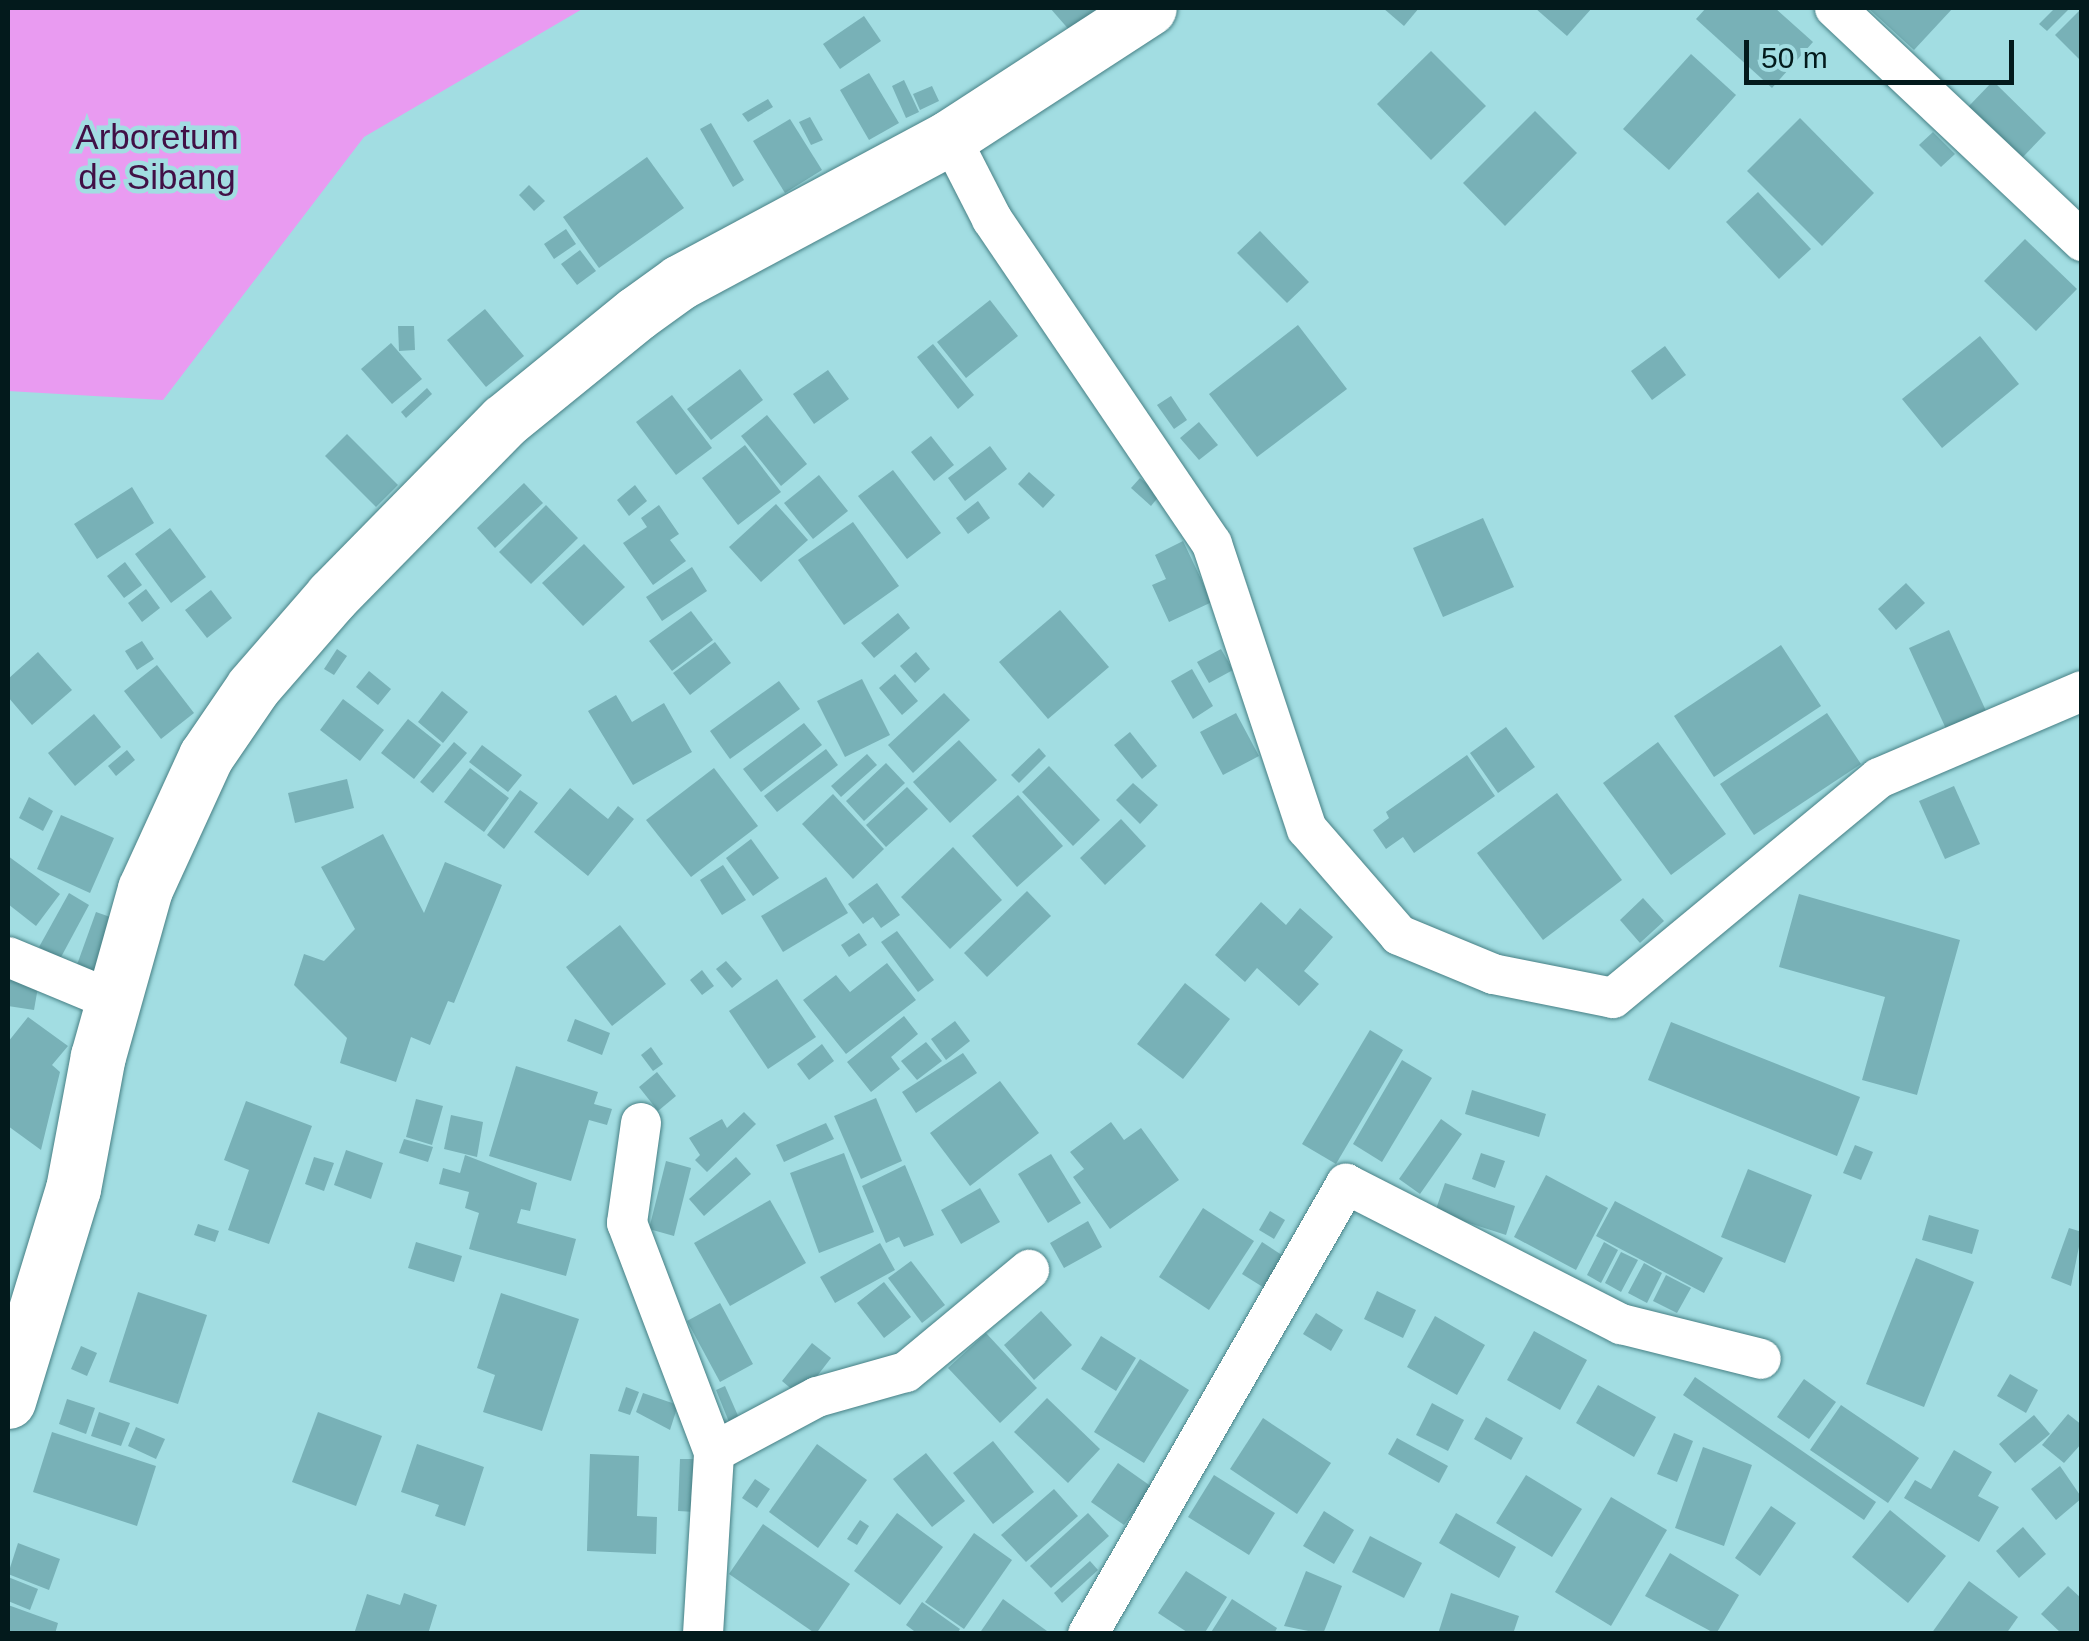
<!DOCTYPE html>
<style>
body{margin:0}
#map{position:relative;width:2089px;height:1641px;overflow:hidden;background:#a2dde2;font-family:Arial,sans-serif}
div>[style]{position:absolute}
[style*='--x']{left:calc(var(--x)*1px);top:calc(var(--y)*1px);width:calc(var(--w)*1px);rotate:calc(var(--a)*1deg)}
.green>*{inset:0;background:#e99bf1}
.building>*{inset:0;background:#78b1b7}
.roads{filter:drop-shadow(0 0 2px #478085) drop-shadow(0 0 2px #478085)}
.street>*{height:40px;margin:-20px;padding:0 20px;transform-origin:20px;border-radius:20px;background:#fff}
.secondary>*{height:55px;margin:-27.5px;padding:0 27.5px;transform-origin:27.5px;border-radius:27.5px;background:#fff}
span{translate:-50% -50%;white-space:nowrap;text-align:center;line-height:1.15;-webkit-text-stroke:9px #a2dde2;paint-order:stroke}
.park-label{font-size:35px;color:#411046}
.frame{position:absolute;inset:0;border:10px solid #031a1c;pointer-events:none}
.scale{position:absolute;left:1744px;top:40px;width:270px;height:45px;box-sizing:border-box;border:5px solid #031a1c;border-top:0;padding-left:12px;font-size:30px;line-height:35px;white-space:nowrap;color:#031a1c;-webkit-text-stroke:8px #a2dde2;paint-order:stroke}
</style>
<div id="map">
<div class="green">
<div style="clip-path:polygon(8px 8px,584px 8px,364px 137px,163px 400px,8px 391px)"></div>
</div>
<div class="building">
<div style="clip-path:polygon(1050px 8px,1116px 8px,1078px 40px)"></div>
<div style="clip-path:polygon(1383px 8px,1419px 8px,1404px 26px)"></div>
<div style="clip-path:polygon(1535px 8px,1592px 8px,1567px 36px)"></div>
<div style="clip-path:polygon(1706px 8px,1775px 8px,1813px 42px,1772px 88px,1696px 19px)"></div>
<div style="clip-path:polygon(1868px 8px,1953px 8px,1914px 50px)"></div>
<div style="clip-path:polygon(2055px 8px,2070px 8px,2047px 31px,2039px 24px)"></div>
<div style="clip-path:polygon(2082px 8px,2082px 62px,2055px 35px)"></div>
<div style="clip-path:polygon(864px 16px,881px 41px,840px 69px,823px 44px)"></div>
<div style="clip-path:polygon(1431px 51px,1486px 106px,1431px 160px,1377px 104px)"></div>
<div style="clip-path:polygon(1691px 54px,1736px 95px,1669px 170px,1623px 129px)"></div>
<div style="clip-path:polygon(869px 73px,899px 123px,869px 140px,840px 90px)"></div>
<div style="clip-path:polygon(904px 80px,919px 112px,906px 118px,892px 86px)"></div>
<div style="clip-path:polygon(1993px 81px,2046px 133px,2022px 158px,1968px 107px)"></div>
<div style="clip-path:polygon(932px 86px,939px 101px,920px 110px,913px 94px)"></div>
<div style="clip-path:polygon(768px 99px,773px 107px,748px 122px,742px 114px)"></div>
<div style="clip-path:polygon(1535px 111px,1577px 153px,1505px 226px,1463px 183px)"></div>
<div style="clip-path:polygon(810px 117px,823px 140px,811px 145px,799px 122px)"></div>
<div style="clip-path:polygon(1800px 118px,1874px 193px,1822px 246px,1747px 171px)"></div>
<div style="clip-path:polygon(790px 119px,822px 170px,785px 193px,753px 141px)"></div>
<div style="clip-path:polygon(711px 123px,744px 180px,733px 187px,700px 129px)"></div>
<div style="clip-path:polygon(1933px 132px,1955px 154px,1941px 167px,1919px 145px)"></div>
<div style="clip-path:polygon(647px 157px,684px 208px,599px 268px,563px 217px)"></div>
<div style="clip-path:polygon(529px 185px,545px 201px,534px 211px,519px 195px)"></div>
<div style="clip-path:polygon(1758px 192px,1811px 249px,1779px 279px,1726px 222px)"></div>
<div style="clip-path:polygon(566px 229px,576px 244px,554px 259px,544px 244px)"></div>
<div style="clip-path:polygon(1260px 231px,1309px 282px,1287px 303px,1237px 253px)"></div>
<div style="clip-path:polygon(2025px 239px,2077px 289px,2036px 331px,1984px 281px)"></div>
<div style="clip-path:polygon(580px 250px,596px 271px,577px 285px,561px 264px)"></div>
<div style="clip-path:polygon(990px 300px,1018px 336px,966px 378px,937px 342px)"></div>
<div style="clip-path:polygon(485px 309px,524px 356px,486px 387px,447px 340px)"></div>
<div style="clip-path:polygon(1298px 325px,1347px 389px,1257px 457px,1209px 394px)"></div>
<div style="clip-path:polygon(398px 326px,414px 326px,415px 350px,399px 351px)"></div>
<div style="clip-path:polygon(1980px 336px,2019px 384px,1942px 448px,1902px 399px)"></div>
<div style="clip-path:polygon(391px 343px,422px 379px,392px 404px,361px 369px)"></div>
<div style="clip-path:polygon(933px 344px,974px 395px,958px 409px,917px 357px)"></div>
<div style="clip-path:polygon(1665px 346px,1686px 375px,1652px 400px,1631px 371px)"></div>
<div style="clip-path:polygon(740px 369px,763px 400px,711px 440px,687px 409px)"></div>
<div style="clip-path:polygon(828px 370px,849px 399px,814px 424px,793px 394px)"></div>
<div style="clip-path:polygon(427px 388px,432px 394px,406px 418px,401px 412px)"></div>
<div style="clip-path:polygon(672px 395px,712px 448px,676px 475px,636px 422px)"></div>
<div style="clip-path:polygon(1171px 396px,1187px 420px,1174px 429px,1157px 405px)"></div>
<div style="clip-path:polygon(767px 415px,807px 464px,781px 486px,741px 436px)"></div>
<div style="clip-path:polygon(1199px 422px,1218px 445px,1199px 460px,1180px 438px)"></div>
<div style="clip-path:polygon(347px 434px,398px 485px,376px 507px,325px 456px)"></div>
<div style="clip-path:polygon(931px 436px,954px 465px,934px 481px,911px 452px)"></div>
<div style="clip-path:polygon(745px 445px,781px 492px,738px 525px,702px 478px)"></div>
<div style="clip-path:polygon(990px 446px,1007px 469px,965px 501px,948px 478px)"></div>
<div style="clip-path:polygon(893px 470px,941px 533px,907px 559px,858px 496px)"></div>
<div style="clip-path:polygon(1029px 472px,1055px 495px,1043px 508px,1018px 484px)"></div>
<div style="clip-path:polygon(819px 475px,848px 511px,813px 539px,784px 503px)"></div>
<div style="clip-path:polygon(1140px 478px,1160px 495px,1151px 506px,1131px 488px)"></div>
<div style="clip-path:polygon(524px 483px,543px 503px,495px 548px,477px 528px)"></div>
<div style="clip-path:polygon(635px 485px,647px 501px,629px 516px,617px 500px)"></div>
<div style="clip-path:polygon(132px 487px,154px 523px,97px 559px,74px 524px)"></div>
<div style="clip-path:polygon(978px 501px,990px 518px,968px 534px,956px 518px)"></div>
<div style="clip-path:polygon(776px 504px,808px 540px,761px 582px,729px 547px)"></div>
<div style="clip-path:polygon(546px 505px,578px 538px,531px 584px,499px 552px)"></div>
<div style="clip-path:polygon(659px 505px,679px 534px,670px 540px,686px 561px,653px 585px,623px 543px,647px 527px,641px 518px)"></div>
<div style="clip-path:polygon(1483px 518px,1514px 587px,1443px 617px,1413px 548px)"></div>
<div style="clip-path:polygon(853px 522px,899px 586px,844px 625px,798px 560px)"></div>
<div style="clip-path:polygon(170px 528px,206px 577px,171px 603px,135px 554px)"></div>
<div style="clip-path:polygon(1183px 541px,1212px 602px,1169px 622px,1152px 585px,1166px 579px,1155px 555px)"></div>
<div style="clip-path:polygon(584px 544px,625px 587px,583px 626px,542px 583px)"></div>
<div style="clip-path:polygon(125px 562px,142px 585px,124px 598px,107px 576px)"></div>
<div style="clip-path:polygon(692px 567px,707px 591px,662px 621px,646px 597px)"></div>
<div style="clip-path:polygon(1906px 583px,1925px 603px,1896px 630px,1878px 609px)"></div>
<div style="clip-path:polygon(146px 589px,160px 608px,142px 622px,128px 603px)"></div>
<div style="clip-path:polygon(211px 590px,232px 618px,207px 638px,185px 610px)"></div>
<div style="clip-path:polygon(1060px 610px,1109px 667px,1048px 719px,999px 662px)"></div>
<div style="clip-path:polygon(691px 611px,713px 640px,672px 671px,649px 641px)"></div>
<div style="clip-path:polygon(898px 613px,910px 628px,874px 658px,861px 643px)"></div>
<div style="clip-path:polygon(1949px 630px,1987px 713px,1947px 731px,1909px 648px)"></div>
<div style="clip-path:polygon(142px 641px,154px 659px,137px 670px,125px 651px)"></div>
<div style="clip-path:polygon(715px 642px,731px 663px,690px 695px,673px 673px)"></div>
<div style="clip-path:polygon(1781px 645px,1821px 706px,1714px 777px,1674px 716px)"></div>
<div style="clip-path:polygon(337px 649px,347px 656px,334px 675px,324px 669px)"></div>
<div style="clip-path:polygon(1221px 649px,1233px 670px,1209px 683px,1197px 662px)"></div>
<div style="clip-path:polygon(38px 652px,72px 690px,32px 725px,8px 697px,8px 679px)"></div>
<div style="clip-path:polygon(916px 652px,930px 669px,915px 683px,900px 666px)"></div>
<div style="clip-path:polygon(157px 665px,194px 713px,161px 739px,124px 691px)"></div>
<div style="clip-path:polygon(1192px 669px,1213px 706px,1193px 719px,1171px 681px)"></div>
<div style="clip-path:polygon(369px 671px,391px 689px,378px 705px,356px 687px)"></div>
<div style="clip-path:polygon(895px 674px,918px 701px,902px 715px,879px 688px)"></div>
<div style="clip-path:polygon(862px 679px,890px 735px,845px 757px,817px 701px)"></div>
<div style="clip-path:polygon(779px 681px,800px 709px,730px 759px,710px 731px)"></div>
<div style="clip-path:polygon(442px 691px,468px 712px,443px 743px,418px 722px)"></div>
<div style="clip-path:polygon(944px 693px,970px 720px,913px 773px,888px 745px)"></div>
<div style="clip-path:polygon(616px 695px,632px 722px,664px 703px,692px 752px,633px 785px,588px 711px)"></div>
<div style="clip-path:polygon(343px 699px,384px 730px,360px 761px,320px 730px)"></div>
<div style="clip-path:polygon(1236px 713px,1259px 756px,1223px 775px,1200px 732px)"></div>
<div style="clip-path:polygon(1827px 713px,1861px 764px,1754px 835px,1720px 784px)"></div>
<div style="clip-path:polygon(94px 714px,121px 747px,75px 786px,48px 753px)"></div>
<div style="clip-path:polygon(408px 719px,441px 745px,414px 779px,381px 753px)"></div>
<div style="clip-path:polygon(804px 723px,822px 745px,761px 792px,743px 769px)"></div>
<div style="clip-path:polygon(1506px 727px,1535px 767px,1498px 793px,1470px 753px)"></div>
<div style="clip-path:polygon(1130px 732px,1157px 766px,1142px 779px,1114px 745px)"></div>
<div style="clip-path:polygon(959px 740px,997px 780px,950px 823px,913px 782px)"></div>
<div style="clip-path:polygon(454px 742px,467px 753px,433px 793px,420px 782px)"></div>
<div style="clip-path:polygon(1658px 742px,1726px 834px,1671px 875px,1603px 783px)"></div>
<div style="clip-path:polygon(482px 745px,522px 775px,508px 792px,469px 762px)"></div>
<div style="clip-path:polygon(1039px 748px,1046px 756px,1019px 783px,1011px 775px)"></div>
<div style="clip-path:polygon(826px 749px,838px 765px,777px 812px,764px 796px)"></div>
<div style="clip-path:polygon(127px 750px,135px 760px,116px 776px,108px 766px)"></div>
<div style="clip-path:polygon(867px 754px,877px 765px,841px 797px,831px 786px)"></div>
<div style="clip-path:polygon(1467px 755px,1495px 796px,1414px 853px,1403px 837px,1386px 849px,1373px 830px,1389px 818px,1386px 812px)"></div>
<div style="clip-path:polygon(886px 763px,905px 783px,864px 821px,846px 801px)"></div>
<div style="clip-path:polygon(1049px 766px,1100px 820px,1073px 846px,1022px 792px)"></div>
<div style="clip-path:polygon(470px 768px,509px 798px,484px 832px,444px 802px)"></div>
<div style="clip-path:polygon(714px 768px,758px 826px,691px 877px,646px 820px)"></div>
<div style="clip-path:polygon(347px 779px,354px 808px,295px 823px,288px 793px)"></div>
<div style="clip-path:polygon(1133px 783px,1158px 805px,1140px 824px,1116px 800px)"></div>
<div style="clip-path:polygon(1954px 786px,1980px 844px,1945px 859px,1919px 801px)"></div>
<div style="clip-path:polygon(907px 787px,928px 809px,886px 847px,866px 825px)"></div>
<div style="clip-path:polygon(570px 788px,608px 819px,618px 806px,634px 819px,588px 876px,534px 832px)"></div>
<div style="clip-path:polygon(520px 790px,538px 803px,504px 849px,487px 835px)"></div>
<div style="clip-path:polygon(1557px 793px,1622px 880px,1543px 940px,1477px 853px)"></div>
<div style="clip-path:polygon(833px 794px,884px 849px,853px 879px,802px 824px)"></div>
<div style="clip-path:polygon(1018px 795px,1063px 846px,1017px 887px,972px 836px)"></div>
<div style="clip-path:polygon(29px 797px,53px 811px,43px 831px,19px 818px)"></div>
<div style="clip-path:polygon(61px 815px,114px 838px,90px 893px,37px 869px)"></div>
<div style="clip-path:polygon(1121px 819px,1146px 846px,1105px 885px,1080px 858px)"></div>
<div style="clip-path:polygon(383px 834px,424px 913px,445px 862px,502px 885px,454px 1003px,448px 1001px,430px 1045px,411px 1037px,396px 1082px,340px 1063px,347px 1038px,294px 985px,304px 954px,324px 961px,355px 929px,321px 867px)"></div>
<div style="clip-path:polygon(751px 839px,779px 878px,753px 896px,726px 858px)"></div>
<div style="clip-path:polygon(953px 847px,1002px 900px,950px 949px,901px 897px)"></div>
<div style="clip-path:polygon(8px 856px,60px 894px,36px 926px,8px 904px)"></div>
<div style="clip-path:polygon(723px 865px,746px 900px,722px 915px,700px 880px)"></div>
<div style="clip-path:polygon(826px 877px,848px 913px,783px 952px,761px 916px)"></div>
<div style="clip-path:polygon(877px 883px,900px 915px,881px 928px,873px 917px,863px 924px,848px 904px)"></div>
<div style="clip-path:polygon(1027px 891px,1051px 916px,987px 977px,964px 953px)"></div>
<div style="clip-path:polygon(69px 893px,89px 905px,60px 959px,39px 947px)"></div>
<div style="clip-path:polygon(1799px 894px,1960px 940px,1917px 1095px,1862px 1080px,1885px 997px,1779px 967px)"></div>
<div style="clip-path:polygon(1643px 898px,1664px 921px,1640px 943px,1620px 920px)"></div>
<div style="clip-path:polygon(1261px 902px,1286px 925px,1300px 908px,1333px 937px,1304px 971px,1319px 984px,1299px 1006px,1257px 968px,1245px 982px,1215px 955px)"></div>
<div style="clip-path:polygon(96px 912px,113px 918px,91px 980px,74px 973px)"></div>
<div style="clip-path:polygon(620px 925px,666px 984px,612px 1026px,566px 967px)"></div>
<div style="clip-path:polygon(897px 931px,934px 980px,918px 992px,881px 942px)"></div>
<div style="clip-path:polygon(859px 933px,867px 945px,849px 957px,841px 945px)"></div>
<div style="clip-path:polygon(726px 961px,742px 979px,732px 988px,716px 969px)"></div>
<div style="clip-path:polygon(887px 963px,916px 1000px,846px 1054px,803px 1000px,836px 975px,850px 992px)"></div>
<div style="clip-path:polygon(702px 970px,714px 986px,702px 995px,690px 980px)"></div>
<div style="clip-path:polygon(8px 977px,38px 987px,34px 1010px,8px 1006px)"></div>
<div style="clip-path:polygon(777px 979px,816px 1037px,768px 1069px,729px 1011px)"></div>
<div style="clip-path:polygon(1185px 983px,1230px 1019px,1183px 1079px,1137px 1044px)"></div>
<div style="clip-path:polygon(904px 1016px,918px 1034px,891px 1057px,900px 1069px,871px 1092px,847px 1062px)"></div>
<div style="clip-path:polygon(28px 1017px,68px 1046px,52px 1065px,60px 1072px,41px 1150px,8px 1126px,8px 1042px)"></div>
<div style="clip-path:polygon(575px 1019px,610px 1033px,602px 1055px,567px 1041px)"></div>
<div style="clip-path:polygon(955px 1021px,970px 1041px,946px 1060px,931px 1039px)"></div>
<div style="clip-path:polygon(1671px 1022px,1860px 1097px,1837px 1156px,1648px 1080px)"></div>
<div style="clip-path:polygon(1370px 1030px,1403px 1050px,1336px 1164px,1302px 1144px)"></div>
<div style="clip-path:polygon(926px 1042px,942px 1061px,917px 1080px,901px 1061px)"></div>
<div style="clip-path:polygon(822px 1044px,834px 1061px,809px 1080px,797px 1064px)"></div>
<div style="clip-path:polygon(651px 1047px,663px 1064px,653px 1071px,641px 1055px)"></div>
<div style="clip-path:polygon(963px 1053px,977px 1073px,916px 1113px,902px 1092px)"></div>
<div style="clip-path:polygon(1402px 1060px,1432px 1078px,1382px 1162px,1353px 1144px)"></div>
<div style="clip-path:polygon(516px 1066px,598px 1092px,594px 1104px,612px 1109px,607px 1125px,589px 1120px,571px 1181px,489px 1156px)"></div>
<div style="clip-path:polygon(657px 1072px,676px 1096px,658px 1111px,639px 1087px)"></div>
<div style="clip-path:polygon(1000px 1081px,1039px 1133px,970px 1186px,930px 1133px)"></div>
<div style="clip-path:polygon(1472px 1090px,1546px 1114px,1539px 1137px,1465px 1114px)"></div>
<div style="clip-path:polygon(876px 1098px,902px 1161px,861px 1179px,834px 1116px)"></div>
<div style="clip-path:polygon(416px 1099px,443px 1106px,432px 1145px,406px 1137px)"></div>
<div style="clip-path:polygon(246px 1101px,312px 1126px,269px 1244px,228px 1230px,249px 1170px,224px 1160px)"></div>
<div style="clip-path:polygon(744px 1112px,756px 1124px,707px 1172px,695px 1160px,700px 1155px,689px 1138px,722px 1119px,727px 1128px)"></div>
<div style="clip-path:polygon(451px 1115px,483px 1122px,477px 1157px,444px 1149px)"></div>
<div style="clip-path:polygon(1441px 1119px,1462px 1134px,1420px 1194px,1399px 1179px)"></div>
<div style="clip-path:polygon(1111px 1122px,1124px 1140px,1141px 1128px,1179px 1180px,1110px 1229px,1073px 1177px,1084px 1169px,1070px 1152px)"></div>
<div style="clip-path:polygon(826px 1123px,834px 1139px,784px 1162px,776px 1145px)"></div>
<div style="clip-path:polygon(404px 1139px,433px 1147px,428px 1162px,399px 1153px)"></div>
<div style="clip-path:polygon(1855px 1145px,1873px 1152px,1861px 1180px,1843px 1173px)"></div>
<div style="clip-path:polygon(346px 1150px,383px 1163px,371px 1199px,334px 1185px)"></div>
<div style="clip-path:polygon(844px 1153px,874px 1232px,819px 1253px,790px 1173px)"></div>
<div style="clip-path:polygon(1481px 1153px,1505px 1161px,1495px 1188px,1472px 1179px)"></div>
<div style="clip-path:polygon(1051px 1154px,1081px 1203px,1048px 1223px,1018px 1174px)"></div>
<div style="clip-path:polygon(465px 1155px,537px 1183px,530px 1211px,521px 1209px,517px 1223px,576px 1239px,566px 1276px,469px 1249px,479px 1213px,465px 1208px,469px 1192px,439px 1184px,443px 1168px,460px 1173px)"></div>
<div style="clip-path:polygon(314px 1157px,334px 1163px,324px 1191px,305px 1184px)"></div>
<div style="clip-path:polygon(736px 1157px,751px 1174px,704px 1216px,689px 1199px)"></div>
<div style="clip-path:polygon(666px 1161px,691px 1168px,674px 1236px,649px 1229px)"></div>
<div style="clip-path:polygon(905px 1165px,934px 1235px,904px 1247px,899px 1237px,886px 1243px,862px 1186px)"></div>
<div style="clip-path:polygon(1748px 1169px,1812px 1195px,1785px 1263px,1721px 1237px)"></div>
<div style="clip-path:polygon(1546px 1175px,1608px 1208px,1576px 1270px,1514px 1237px)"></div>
<div style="clip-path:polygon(1445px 1183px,1515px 1206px,1506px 1235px,1435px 1212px)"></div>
<div style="clip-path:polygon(980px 1188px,1000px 1222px,961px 1244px,941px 1210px)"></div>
<div style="clip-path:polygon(770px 1200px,806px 1263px,730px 1306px,694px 1243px)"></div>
<div style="clip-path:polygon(1615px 1201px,1723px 1258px,1704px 1293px,1596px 1236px)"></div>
<div style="clip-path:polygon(1203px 1208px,1254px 1241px,1209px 1310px,1159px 1277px)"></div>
<div style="clip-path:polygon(1270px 1211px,1285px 1220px,1274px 1239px,1259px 1230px)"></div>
<div style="clip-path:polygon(1929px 1215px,1979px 1230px,1972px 1254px,1922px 1240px)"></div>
<div style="clip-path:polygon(1088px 1221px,1102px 1247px,1064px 1268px,1050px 1243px)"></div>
<div style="clip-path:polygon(198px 1224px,219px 1231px,215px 1242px,194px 1235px)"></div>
<div style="clip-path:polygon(2069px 1228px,2082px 1232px,2071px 1286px,2051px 1278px)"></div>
<div style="clip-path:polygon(416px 1242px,462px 1256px,454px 1282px,408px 1268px)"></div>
<div style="clip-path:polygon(1262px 1242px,1294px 1263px,1274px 1294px,1242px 1274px)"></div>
<div style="clip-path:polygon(1604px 1242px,1618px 1250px,1601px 1283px,1587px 1275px)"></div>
<div style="clip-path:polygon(880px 1243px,895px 1270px,835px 1303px,820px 1277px)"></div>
<div style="clip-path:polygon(1621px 1252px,1638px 1260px,1621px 1292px,1605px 1283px)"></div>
<div style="clip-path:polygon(1916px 1258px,1974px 1282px,1924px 1407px,1866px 1384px)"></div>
<div style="clip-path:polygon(911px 1261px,945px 1305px,922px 1323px,888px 1278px)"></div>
<div style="clip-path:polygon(1644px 1263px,1662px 1273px,1647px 1303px,1628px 1293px)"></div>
<div style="clip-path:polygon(1666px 1275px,1691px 1288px,1677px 1313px,1653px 1301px)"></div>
<div style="clip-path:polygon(884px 1282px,911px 1317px,884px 1338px,857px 1303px)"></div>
<div style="clip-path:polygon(1377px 1291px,1416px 1310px,1403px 1338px,1364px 1319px)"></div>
<div style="clip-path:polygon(138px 1292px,207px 1315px,178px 1404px,109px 1382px)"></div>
<div style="clip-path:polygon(501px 1293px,579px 1319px,542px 1431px,483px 1412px,495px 1375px,477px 1368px)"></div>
<div style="clip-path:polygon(720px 1303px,753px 1364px,720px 1382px,687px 1321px)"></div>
<div style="clip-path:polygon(1041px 1311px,1072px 1345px,1034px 1380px,1004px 1345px)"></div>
<div style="clip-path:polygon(1316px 1313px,1343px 1330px,1331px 1351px,1303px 1334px)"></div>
<div style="clip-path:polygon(1435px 1316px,1485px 1345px,1457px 1395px,1407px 1367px)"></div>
<div style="clip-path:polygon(1534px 1331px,1587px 1360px,1560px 1410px,1507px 1380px)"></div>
<div style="clip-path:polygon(986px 1333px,1037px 1388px,1000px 1423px,948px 1368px)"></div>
<div style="clip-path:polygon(1101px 1336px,1136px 1358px,1116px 1391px,1081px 1369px)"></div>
<div style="clip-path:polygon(812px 1343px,831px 1358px,801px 1397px,782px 1381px)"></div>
<div style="clip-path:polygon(81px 1346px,97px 1353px,87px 1376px,71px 1369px)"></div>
<div style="clip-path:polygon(1140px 1359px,1189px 1390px,1144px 1463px,1094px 1432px)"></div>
<div style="clip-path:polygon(2010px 1374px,2038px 1390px,2026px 1413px,1997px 1396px)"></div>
<div style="clip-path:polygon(1695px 1377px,1876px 1502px,1864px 1520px,1683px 1395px)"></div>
<div style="clip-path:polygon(1804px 1379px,1836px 1402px,1809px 1439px,1777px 1417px)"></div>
<div style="clip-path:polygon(1598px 1385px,1656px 1417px,1634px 1457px,1576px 1423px)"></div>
<div style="clip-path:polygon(725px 1386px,739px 1418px,729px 1422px,716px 1390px)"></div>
<div style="clip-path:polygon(626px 1387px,639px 1392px,630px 1415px,618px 1411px)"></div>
<div style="clip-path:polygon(643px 1393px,678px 1405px,670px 1430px,636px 1412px)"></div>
<div style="clip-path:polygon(1047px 1398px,1100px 1449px,1068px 1483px,1014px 1432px)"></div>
<div style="clip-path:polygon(67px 1399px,95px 1408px,86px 1434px,59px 1424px)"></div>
<div style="clip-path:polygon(1432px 1403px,1464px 1420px,1448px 1451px,1416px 1435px)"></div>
<div style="clip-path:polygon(1841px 1405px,1919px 1458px,1888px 1503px,1810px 1450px)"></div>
<div style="clip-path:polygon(99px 1412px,130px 1423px,121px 1446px,91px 1436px)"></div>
<div style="clip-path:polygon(318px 1412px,382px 1436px,356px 1506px,292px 1482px)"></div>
<div style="clip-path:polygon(2068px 1414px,2082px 1425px,2082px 1443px,2064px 1463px,2042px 1445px)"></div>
<div style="clip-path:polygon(2034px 1415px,2050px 1434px,2015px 1463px,1999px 1444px)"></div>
<div style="clip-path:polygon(1486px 1417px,1523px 1438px,1511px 1460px,1474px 1439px)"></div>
<div style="clip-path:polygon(1263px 1418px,1331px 1463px,1297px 1514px,1230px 1469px)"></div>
<div style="clip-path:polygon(136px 1427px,165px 1439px,156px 1459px,128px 1446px)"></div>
<div style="clip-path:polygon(52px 1432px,156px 1466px,137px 1526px,33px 1492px)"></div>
<div style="clip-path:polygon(1674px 1433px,1693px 1441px,1677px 1482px,1657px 1474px)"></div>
<div style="clip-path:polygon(1397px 1438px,1448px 1466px,1439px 1483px,1388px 1454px)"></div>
<div style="clip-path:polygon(993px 1441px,1034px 1492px,993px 1524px,953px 1473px)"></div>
<div style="clip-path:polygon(417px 1444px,484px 1467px,465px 1526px,435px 1516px,439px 1505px,401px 1492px)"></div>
<div style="clip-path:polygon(817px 1444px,867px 1480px,818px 1548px,769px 1512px)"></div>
<div style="clip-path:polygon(1703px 1447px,1752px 1465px,1724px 1546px,1675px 1528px)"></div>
<div style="clip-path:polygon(1954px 1450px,1992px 1472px,1978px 1496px,1999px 1507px,1979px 1542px,1904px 1498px,1915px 1480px,1931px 1489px)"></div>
<div style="clip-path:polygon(926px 1453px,965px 1501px,932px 1527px,893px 1479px)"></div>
<div style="clip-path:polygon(590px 1454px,639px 1456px,637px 1516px,657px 1517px,656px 1554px,587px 1551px)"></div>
<div style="clip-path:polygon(680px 1459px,698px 1459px,696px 1512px,678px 1511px)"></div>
<div style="clip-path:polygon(1118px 1463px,1152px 1487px,1124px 1525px,1091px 1502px)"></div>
<div style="clip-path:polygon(2060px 1466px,2082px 1498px,2056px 1520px,2031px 1489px)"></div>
<div style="clip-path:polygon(1214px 1475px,1275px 1513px,1249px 1555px,1188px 1517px)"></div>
<div style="clip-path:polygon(1526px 1475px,1582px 1509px,1552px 1557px,1496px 1523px)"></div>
<div style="clip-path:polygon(755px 1479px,770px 1489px,757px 1508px,742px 1498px)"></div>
<div style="clip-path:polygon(1054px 1489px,1078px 1516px,1026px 1562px,1001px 1535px)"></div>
<div style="clip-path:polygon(1611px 1497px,1667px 1530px,1611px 1626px,1555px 1592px)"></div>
<div style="clip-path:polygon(1771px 1506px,1796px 1523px,1760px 1576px,1735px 1558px)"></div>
<div style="clip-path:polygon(1890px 1510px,1946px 1556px,1908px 1603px,1852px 1557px)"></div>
<div style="clip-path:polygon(1324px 1511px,1354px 1530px,1334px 1564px,1303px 1546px)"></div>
<div style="clip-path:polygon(897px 1513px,943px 1547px,900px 1605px,854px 1571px)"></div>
<div style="clip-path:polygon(1088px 1513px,1109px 1536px,1051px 1588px,1030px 1566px)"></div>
<div style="clip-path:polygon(1456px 1513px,1516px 1547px,1499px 1578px,1439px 1543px)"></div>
<div style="clip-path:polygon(860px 1520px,869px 1526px,857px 1545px,847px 1539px)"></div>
<div style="clip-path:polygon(763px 1524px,850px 1584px,816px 1634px,729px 1574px)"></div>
<div style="clip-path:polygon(2023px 1527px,2046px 1554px,2019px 1578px,1996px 1551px)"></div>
<div style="clip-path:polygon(974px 1533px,1012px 1560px,964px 1629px,925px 1602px)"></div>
<div style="clip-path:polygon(1370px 1536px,1422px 1563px,1404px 1598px,1352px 1572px)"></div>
<div style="clip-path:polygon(18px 1543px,60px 1559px,49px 1590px,8px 1574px)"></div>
<div style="clip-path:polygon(1670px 1553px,1739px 1595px,1716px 1634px,1645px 1596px)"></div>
<div style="clip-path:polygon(1090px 1561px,1098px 1570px,1062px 1603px,1054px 1593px)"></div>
<div style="clip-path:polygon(1186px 1571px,1227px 1597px,1204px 1634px,1190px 1634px,1158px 1613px)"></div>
<div style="clip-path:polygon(1306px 1571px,1342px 1586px,1323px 1634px,1284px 1626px)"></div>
<div style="clip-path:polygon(8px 1577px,38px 1589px,30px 1610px,8px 1601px)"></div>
<div style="clip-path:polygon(1969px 1581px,2018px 1617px,2006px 1634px,1931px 1634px)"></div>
<div style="clip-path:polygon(2068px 1586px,2082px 1599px,2082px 1634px,2062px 1634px,2041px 1614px)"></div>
<div style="clip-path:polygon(404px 1593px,437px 1605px,428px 1634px,354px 1634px,367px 1594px,400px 1605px)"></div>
<div style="clip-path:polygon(1451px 1593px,1519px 1616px,1513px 1634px,1438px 1634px)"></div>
<div style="clip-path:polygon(1003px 1599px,1047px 1631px,1045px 1634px,979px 1634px)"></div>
<div style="clip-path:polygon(1232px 1599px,1277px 1628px,1274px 1634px,1210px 1634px)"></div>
<div style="clip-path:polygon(922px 1602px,960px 1629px,957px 1634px,918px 1634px,906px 1625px)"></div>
<div style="clip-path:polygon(8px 1605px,58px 1623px,55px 1634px,8px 1634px)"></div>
</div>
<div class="roads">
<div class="street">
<div style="--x:1835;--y:8;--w:340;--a:43.3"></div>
<div style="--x:950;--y:137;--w:92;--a:62.9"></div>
<div style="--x:992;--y:219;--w:392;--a:55.9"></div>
<div style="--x:1212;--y:544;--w:300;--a:71.6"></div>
<div style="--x:1307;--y:829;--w:140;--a:49"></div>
<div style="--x:1399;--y:935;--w:102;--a:22.5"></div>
<div style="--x:1493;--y:974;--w:122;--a:11.3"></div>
<div style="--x:1613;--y:998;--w:345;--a:-39.6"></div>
<div style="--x:1879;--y:778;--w:221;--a:-23.2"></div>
<div style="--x:8;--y:957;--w:115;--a:22.5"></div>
<div style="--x:641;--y:1123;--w:101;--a:98"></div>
<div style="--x:627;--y:1223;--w:245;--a:69.2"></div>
<div style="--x:703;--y:1634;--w:182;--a:-86.5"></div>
<div style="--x:714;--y:1452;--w:117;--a:-28.1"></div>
<div style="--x:817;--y:1397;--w:92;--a:-15.7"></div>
<div style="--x:906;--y:1372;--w:160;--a:-39.7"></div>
<div style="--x:1088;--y:1634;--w:519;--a:-60.17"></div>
<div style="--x:1346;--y:1184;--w:309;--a:27"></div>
<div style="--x:1621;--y:1324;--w:144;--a:14"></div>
</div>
<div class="secondary">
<div style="--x:8;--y:1401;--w:222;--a:-73"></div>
<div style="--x:73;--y:1189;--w:135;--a:-79.4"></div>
<div style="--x:98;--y:1056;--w:173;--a:-74.3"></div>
<div style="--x:145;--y:889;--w:146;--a:-65.4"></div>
<div style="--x:206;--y:756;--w:83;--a:-55.7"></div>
<div style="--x:253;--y:687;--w:121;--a:-49"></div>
<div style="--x:332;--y:596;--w:245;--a:-45.5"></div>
<div style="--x:504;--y:421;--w:171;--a:-39.1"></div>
<div style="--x:637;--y:313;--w:53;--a:-35.8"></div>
<div style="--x:680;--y:282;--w:306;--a:-28.2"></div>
<div style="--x:950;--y:137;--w:237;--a:-33"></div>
</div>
</div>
<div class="park-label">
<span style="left:157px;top:157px">Arboretum<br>de Sibang</span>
</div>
<div class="frame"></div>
<div class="scale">50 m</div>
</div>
